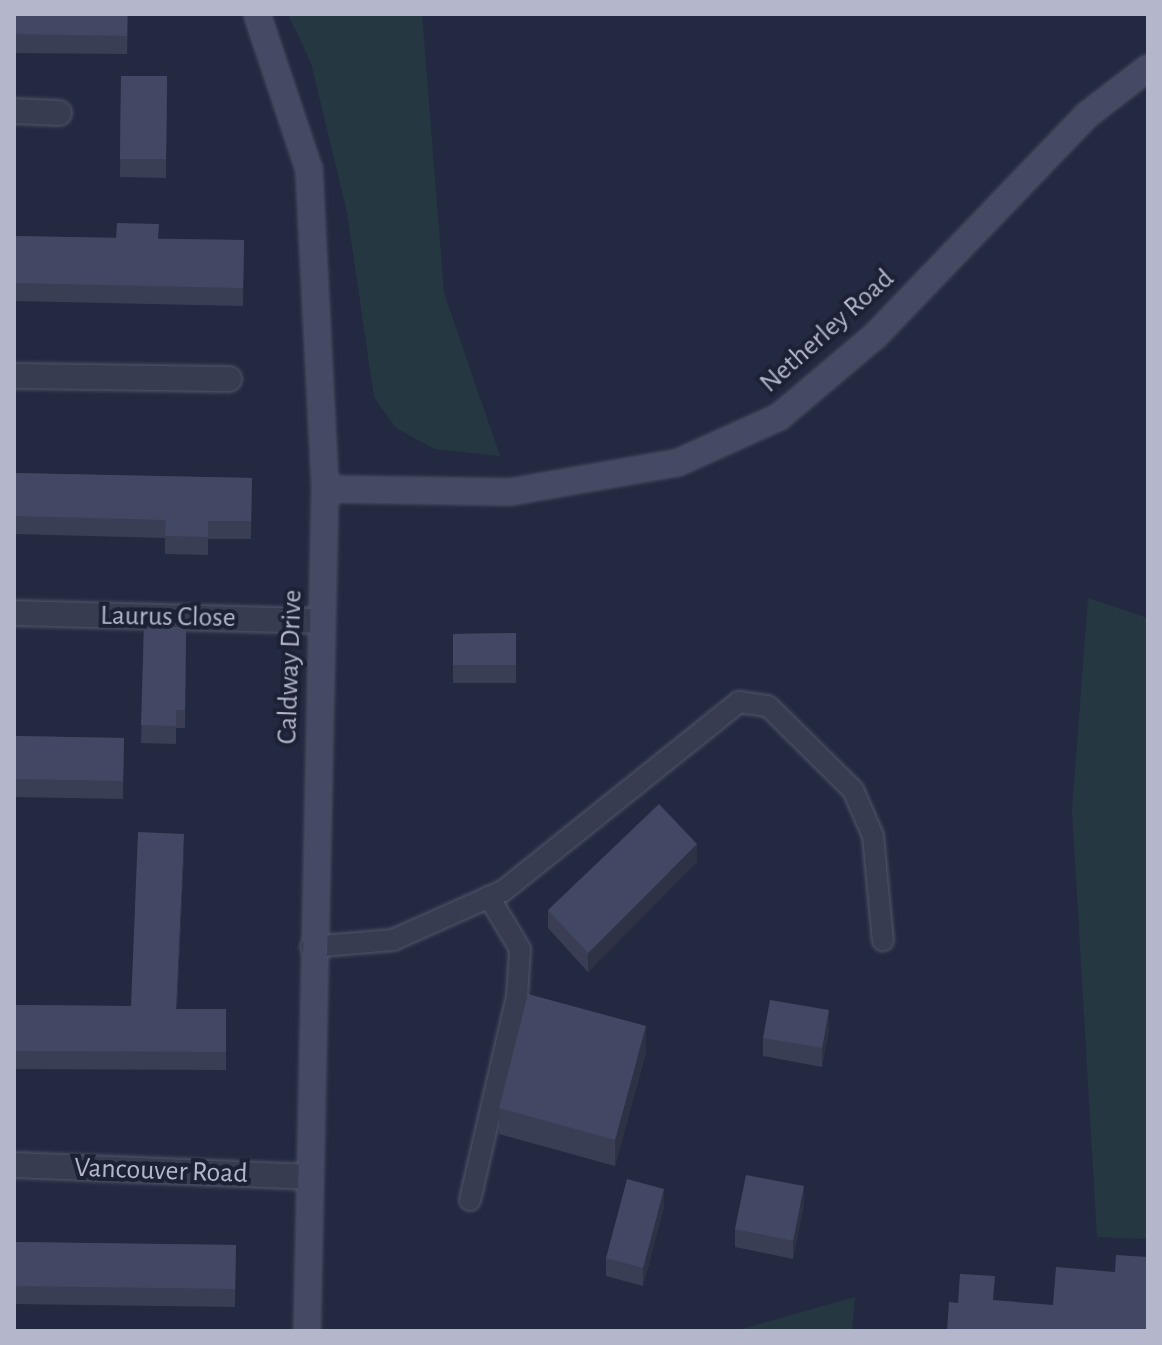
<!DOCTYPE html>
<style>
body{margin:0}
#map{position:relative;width:1162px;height:1345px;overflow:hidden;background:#232941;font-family:"Alegreya Sans",sans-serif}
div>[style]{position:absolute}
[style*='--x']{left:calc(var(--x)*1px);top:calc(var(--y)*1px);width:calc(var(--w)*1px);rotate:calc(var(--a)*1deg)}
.green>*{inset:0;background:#253842}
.roads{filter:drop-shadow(0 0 2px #52576b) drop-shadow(0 0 2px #52576b)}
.lane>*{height:20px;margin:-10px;padding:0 10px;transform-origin:10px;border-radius:10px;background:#373c50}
.street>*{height:24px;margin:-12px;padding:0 12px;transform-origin:12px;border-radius:12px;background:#373c50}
.secondary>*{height:24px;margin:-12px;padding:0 12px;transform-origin:12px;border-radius:12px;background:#454964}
.wall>*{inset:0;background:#393e55}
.shaded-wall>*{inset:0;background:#2e3245}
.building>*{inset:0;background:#424863}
span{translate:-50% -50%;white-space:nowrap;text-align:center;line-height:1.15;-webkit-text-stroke:8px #1c2135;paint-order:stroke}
.street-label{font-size:28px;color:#b4b7cb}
.frame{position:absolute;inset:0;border:16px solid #b4b7cb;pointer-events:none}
</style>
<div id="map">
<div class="green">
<div style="clip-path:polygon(288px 14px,422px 14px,444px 293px,500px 456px,434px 449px,396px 428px,374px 397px,347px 212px,311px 63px)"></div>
<div style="clip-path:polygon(1088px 598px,1148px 618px,1148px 1239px,1097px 1237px,1072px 810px)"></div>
<div style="clip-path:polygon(855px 1297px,852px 1331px,735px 1331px)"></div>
</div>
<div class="roads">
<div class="lane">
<div style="--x:311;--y:947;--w:82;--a:-4.9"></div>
<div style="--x:393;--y:940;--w:120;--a:-24"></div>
<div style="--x:503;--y:891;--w:302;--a:-38.7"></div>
<div style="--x:739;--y:702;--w:29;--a:8"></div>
<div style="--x:768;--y:706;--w:120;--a:44.7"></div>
<div style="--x:853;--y:790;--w:50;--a:66.5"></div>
<div style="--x:873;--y:836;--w:105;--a:84.6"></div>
<div style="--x:470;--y:1200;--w:208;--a:-77"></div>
<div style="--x:517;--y:997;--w:48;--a:-86.4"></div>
<div style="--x:520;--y:949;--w:61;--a:-120.8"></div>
</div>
<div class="street">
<div style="--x:14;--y:111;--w:45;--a:2.5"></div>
<div style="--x:14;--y:376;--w:215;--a:0.8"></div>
<div style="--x:14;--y:613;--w:308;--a:1.5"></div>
<div style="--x:14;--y:1165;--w:294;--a:2.3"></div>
</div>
<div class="secondary">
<div style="--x:257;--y:14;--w:163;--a:71.5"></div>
<div style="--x:309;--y:169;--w:320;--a:87.1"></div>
<div style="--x:325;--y:489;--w:842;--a:91.22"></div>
<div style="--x:325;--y:489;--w:185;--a:0.9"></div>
<div style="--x:510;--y:492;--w:169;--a:-9.9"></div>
<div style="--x:677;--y:463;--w:112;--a:-24.3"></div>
<div style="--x:779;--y:417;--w:126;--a:-40.2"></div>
<div style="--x:875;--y:336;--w:306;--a:-46.2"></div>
<div style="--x:1087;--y:115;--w:77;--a:-37.6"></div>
</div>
</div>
<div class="wall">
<div style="clip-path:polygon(14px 14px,128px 14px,127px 54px,14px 53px)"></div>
<div style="clip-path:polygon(121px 76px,167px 76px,166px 178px,120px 177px)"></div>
<div style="clip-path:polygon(14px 236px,244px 240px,243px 306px,14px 301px)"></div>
<div style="clip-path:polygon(14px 473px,252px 478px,251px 539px,208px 539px,208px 555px,165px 554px,165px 538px,14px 534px)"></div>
<div style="clip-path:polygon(144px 626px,186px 627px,185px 728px,176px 728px,176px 744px,141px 743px)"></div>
<div style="clip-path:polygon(516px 633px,516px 683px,453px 683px,453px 634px)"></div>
<div style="clip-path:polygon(14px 736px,124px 738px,123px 799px,14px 797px)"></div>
<div style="clip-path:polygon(184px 852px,177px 1009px,226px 1009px,226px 1070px,14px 1069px,14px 1005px,131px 1006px)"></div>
<div style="clip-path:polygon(697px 862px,588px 972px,548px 928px,548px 910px)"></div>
<div style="clip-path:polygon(829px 1029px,822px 1067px,763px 1056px,763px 1038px)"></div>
<div style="clip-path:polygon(646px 1052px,615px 1166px,499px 1134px,499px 1108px)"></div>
<div style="clip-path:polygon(804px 1204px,793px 1259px,735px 1247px,735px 1229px)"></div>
<div style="clip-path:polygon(664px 1207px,643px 1286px,606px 1276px,606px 1258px)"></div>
<div style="clip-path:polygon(14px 1242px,236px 1245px,235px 1307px,14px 1304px)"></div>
</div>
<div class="shaded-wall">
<div style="clip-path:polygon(184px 834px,184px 852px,176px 1027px,176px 1009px)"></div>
<div style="clip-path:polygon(697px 844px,697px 862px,588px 972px,588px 953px)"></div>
<div style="clip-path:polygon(829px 1010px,829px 1029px,822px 1067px,822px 1048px)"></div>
<div style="clip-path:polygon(646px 1026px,646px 1052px,615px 1166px,615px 1140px)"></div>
<div style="clip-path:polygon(804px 1186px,804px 1204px,793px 1259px,793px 1241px)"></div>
<div style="clip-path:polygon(664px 1189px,664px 1207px,643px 1286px,643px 1268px)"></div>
</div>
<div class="building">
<div style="clip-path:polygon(14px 14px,127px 14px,127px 36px,14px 34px)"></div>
<div style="clip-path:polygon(121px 76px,167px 76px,166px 159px,120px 159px)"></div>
<div style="clip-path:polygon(117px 223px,159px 224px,158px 239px,244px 240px,243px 288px,14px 283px,14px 236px,116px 238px)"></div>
<div style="clip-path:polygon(14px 473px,252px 478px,251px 521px,208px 521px,208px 537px,165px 536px,166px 520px,14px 516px)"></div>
<div style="clip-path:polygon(144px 626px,186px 627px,185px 710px,176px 710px,176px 726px,141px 725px)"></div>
<div style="clip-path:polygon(516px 633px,516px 665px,453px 665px,453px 634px)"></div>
<div style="clip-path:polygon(14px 736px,124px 738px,123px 781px,14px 779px)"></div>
<div style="clip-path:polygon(659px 804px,697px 844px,588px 953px,548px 910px)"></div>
<div style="clip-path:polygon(138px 832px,184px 834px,176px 1009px,226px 1009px,226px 1052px,14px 1051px,14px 1005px,131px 1006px)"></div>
<div style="clip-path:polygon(528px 994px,646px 1026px,615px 1140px,499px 1108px)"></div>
<div style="clip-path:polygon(770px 1000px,829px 1010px,822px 1048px,763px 1038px)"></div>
<div style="clip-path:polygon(746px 1175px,804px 1186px,793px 1241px,735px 1229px)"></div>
<div style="clip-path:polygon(627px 1179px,664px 1189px,643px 1268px,606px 1258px)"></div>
<div style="clip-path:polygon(14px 1242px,236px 1245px,235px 1289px,14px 1286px)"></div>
<div style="clip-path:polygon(1116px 1255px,1148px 1257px,1148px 1331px,947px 1331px,949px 1302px,958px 1303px,960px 1274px,995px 1276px,993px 1300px,1053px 1305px,1056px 1267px,1115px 1272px)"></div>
</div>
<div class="street-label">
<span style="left:827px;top:331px;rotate:-42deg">Netherley Road</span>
<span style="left:168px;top:617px;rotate:1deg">Laurus Close</span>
<span style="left:290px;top:667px;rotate:-88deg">Caldway Drive</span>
<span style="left:161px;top:1171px;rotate:2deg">Vancouver Road</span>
</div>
<div class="frame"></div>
</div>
